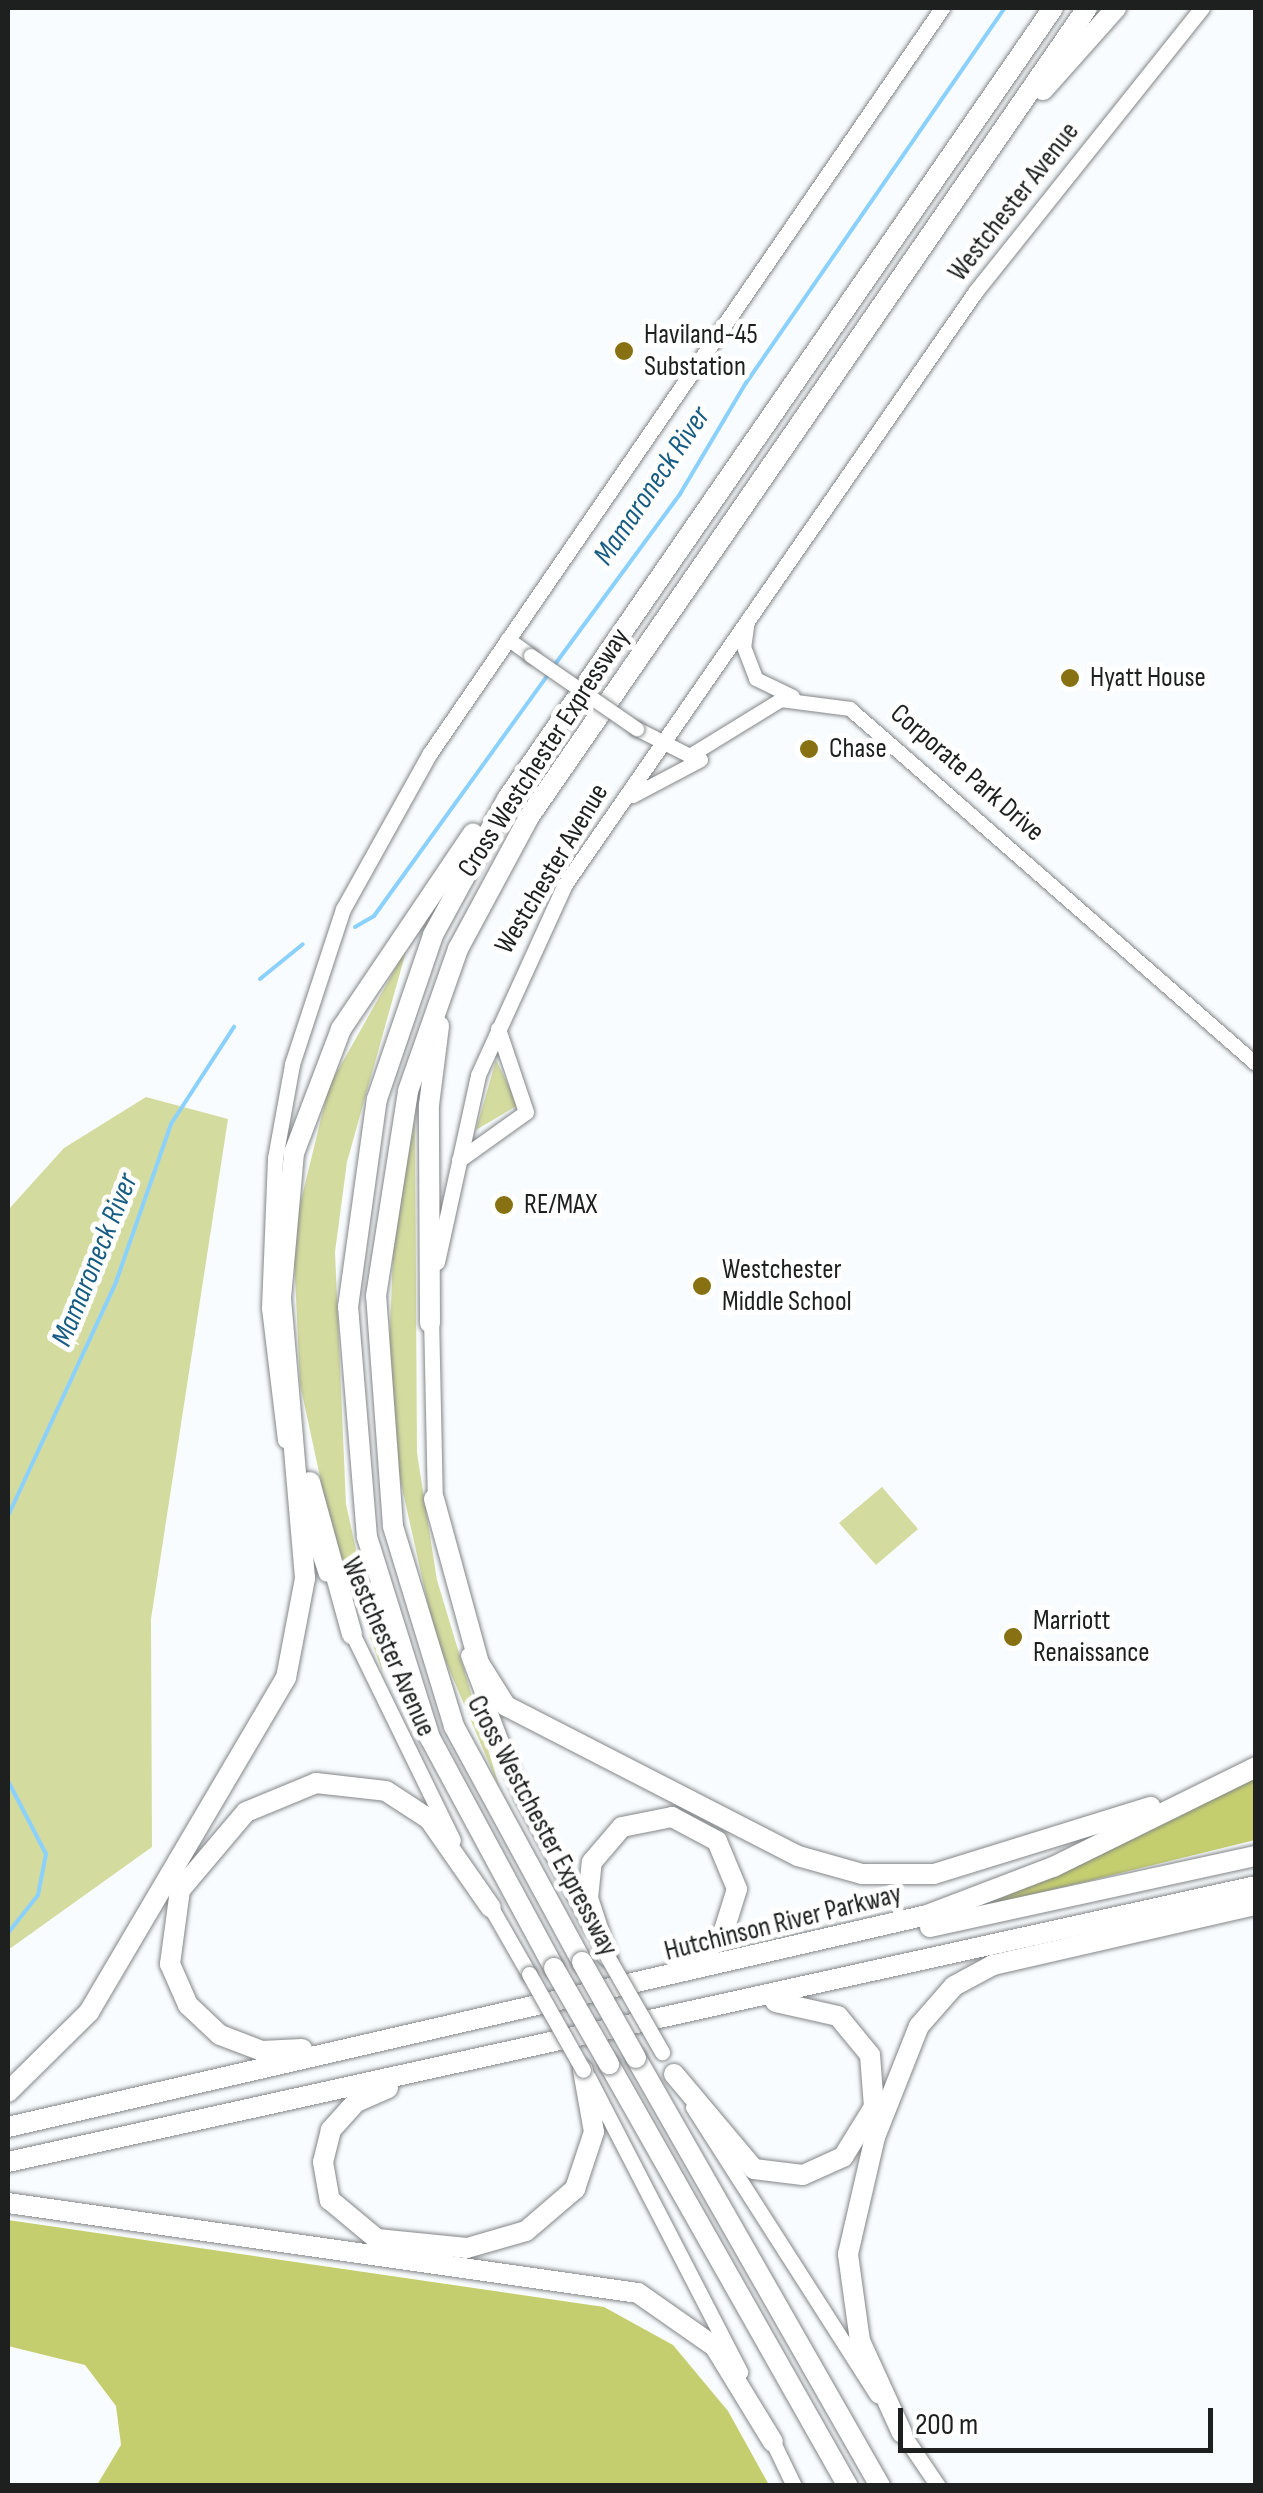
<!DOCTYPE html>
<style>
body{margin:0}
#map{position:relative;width:1263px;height:2493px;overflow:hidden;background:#f9fcfe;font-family:"Sofia Sans Condensed",sans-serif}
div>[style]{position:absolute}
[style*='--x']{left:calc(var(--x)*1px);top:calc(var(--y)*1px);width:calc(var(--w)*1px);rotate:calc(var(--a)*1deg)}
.green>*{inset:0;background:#d4db9f}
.forest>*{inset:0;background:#c5ce6f}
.stream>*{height:4px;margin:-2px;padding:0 2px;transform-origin:2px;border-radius:2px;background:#8ad1ff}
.roads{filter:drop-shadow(0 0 2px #838688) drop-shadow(0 0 2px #838688)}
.tertiary>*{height:14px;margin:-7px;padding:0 7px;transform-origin:7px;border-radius:7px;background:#fff}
.secondary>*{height:15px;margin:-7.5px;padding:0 7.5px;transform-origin:7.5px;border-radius:7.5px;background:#fff}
.motorway>*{height:20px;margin:-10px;padding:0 10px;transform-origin:10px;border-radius:10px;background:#fff}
.bridges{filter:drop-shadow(0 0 2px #838688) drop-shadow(0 0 2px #838688)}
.tertiary-bridge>*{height:14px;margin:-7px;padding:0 7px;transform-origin:7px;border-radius:7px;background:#fff}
.secondary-bridge>*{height:15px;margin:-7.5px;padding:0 7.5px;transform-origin:7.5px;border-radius:7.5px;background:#fff}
.motorway-bridge>*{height:20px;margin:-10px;padding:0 10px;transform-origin:10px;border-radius:10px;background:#fff}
.dots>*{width:28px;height:28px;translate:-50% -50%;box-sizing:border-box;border:5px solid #fff;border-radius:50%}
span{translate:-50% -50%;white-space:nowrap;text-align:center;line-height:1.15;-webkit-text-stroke:10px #fff;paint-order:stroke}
.street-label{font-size:28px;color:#1e1f1f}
.poi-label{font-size:28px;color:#1e1f1f}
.left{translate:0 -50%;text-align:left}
.water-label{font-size:30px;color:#175d83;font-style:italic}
.frame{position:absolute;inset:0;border:10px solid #1e1f1f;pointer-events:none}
.scale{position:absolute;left:898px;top:2408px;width:315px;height:45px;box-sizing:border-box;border:5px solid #1e1f1f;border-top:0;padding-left:12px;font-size:30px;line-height:35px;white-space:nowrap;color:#1e1f1f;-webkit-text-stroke:8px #fff;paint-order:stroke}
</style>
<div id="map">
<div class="green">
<div style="clip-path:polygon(407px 948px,347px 1162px,335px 1252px,346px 1504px,383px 1673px,331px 1528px,300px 1384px,293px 1233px,329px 1086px)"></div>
<div style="clip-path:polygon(496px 1060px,518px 1105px,476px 1130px)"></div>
<div style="clip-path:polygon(146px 1097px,228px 1119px,151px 1619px,152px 1847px,8px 1950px,8px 1210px,64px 1148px)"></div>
<div style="clip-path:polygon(415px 1121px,417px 1453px,437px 1580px,500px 1789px,435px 1636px,399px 1474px,389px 1351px,394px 1233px)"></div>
<div style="clip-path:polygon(882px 1487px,918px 1529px,876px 1565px,839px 1523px)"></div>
</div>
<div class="forest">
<div style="clip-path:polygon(1255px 1777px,1255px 1840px,983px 1907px,1135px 1835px)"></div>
<div style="clip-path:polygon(8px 2220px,604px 2307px,673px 2345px,728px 2411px,769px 2485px,97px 2485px,121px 2445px,116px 2406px,85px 2365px,8px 2346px)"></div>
</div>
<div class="stream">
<div style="--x:553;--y:667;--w:215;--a:-53.7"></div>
<div style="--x:680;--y:494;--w:129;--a:-59.3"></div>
<div style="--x:746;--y:383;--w:456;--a:-55.4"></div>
<div style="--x:355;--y:927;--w:22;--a:-30"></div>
<div style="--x:374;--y:916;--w:297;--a:-54.2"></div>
<div style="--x:260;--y:979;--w:55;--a:-39.1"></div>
<div style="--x:8;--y:1516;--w:258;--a:-65.2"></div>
<div style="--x:116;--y:1282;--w:167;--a:-70.8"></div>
<div style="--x:171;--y:1124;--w:116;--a:-57"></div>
<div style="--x:8;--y:1781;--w:82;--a:62.5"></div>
<div style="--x:46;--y:1854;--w:42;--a:101"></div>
<div style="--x:38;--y:1895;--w:48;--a:128.3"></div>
</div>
<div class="roads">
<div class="tertiary">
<div style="--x:748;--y:620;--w:27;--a:98"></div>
<div style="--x:744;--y:647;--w:34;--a:69"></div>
<div style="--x:756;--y:679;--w:41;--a:25.9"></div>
<div style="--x:508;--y:639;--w:29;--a:36"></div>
<div style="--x:637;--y:729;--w:59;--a:27"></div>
<div style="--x:690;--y:756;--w:107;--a:-31.6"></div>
<div style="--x:781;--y:700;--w:70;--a:7.4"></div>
<div style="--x:850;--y:709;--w:539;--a:41.17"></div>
<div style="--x:633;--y:796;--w:77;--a:-27.9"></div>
</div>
<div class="secondary">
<div style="--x:459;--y:1160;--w:82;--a:-35.6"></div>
<div style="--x:526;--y:1112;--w:88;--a:-108.6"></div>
<div style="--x:437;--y:1262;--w:191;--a:-77.6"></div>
<div style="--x:478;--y:1075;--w:210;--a:-65.5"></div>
<div style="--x:565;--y:884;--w:720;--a:-55.29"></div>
<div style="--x:975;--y:292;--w:364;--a:-51.4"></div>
<div style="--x:431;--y:1315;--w:191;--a:88.8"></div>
<div style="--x:285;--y:1440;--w:133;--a:-96.9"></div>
<div style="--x:269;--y:1308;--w:150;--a:-87.7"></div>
<div style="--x:275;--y:1158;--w:96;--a:-79.7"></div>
<div style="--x:292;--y:1064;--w:163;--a:-71.8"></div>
<div style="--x:343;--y:909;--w:179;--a:-60.9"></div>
<div style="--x:430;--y:753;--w:904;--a:-55.5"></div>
<div style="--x:305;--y:1510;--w:67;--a:71.8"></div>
<div style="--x:349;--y:1627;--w:237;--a:64"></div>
<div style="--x:468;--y:1655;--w:152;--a:69.2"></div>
<div style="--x:522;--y:1797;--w:150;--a:62.2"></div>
<div style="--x:486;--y:1899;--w:86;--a:60.2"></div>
<div style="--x:588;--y:2077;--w:332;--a:62.7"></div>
<div style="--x:693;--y:2107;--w:342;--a:57.4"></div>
<div style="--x:898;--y:2427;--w:71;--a:55.9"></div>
<div style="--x:769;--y:2434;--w:58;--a:64.3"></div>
</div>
<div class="motorway">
<div style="--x:1043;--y:90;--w:110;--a:-48.3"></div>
<div style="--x:430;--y:1323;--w:218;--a:-90.3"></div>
<div style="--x:429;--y:1105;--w:80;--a:-82.8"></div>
<div style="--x:310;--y:1482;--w:158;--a:74.6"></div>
<div style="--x:434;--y:1499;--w:170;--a:74.7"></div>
<div style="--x:479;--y:1663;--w:51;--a:57.9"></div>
<div style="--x:506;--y:1706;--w:328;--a:27.2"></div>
<div style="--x:798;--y:1856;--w:66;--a:15.7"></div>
<div style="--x:862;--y:1874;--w:72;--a:0"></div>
<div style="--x:934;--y:1874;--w:227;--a:-17.2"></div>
<div style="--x:930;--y:1927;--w:334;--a:-12.3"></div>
<div style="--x:607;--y:1956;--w:61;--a:-108.1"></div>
<div style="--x:588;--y:1898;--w:36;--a:-84"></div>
<div style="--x:592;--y:1862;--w:46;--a:-49.4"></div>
<div style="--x:622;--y:1827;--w:51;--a:-11.3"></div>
<div style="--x:672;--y:1817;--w:51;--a:28.1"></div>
<div style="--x:717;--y:1841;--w:52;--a:67.4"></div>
<div style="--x:737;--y:1889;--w:53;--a:107.4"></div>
<div style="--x:721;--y:1940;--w:51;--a:149.4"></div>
<div style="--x:582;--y:1962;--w:268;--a:-118.5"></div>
<div style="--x:454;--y:1726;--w:209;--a:-107"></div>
<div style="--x:393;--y:1526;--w:231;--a:-94.2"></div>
<div style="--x:376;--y:1296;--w:207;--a:-81.1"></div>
<div style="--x:408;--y:1091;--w:151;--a:-70.6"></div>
<div style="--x:458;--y:949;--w:150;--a:-61.7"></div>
<div style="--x:529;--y:817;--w:983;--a:-55.4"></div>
<div style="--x:554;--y:1968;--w:261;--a:-118.3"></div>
<div style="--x:430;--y:1738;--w:211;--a:-107.4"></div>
<div style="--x:367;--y:1537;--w:231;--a:-94.7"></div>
<div style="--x:348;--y:1307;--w:210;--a:-82.1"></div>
<div style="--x:377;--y:1099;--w:173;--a:-71.1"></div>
<div style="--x:433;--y:935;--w:155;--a:-61.4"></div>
<div style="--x:507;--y:799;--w:961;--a:-55.38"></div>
<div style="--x:302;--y:2049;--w:40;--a:177.1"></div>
<div style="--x:262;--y:2051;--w:45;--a:-159.1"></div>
<div style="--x:220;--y:2035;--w:44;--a:-136.8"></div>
<div style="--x:188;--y:2005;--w:45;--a:-113.7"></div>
<div style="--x:170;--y:1964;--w:75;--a:-82.3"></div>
<div style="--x:180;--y:1890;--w:102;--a:-49.8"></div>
<div style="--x:246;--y:1812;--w:76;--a:-22.5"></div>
<div style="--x:316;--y:1783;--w:70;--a:6.5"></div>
<div style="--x:386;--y:1791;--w:51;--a:33.1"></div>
<div style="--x:429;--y:1819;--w:108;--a:55.1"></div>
<div style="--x:636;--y:2058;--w:493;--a:60.3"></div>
<div style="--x:609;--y:2064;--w:485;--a:60.5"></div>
<div style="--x:674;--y:2074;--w:124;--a:49.9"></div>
<div style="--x:754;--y:2169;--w:49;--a:7"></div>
<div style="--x:803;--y:2175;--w:44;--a:-24.2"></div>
<div style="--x:843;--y:2157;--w:59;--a:-58.2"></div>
<div style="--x:874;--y:2107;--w:52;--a:-94.4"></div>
<div style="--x:870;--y:2055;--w:50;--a:-129.4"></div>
<div style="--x:838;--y:2016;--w:64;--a:-167.3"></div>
<div style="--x:388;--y:2088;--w:35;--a:156"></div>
<div style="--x:356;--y:2102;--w:38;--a:132"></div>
<div style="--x:331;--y:2130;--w:33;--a:104"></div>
<div style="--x:323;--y:2162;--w:39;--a:80"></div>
<div style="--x:330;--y:2200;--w:61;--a:39.7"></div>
<div style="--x:377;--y:2239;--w:90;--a:5.7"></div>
<div style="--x:467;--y:2248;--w:61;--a:-16.1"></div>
<div style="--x:526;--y:2231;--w:65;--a:-40.6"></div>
<div style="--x:575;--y:2189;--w:60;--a:-71.6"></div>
<div style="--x:594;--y:2132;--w:63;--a:-100.1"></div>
<div style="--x:8;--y:2092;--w:114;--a:-44.6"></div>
<div style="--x:89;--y:2012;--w:388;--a:-59.5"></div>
<div style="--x:286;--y:1678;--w:102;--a:-79.2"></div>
<div style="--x:305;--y:1578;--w:281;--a:-94.9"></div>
<div style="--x:281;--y:1298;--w:146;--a:-84.9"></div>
<div style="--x:294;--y:1153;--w:133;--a:-69.2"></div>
<div style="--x:341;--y:1029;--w:236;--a:-56"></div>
<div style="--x:8;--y:2127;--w:943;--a:-12.99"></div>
<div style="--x:927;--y:1915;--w:135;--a:-20.9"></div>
<div style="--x:1053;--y:1867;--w:226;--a:-26.2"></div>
<div style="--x:8;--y:2162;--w:1278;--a:-12.47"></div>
<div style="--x:8;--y:2203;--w:636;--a:8.13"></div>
<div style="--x:638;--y:2293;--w:94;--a:35"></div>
<div style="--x:715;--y:2347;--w:111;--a:58.6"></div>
<div style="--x:902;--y:2433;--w:101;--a:-114.5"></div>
<div style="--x:860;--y:2341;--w:88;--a:-97.9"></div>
<div style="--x:848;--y:2254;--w:120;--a:-77"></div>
<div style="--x:875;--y:2137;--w:119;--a:-68.4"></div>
<div style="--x:919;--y:2026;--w:53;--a:-48.8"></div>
<div style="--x:954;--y:1986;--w:44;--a:-28.3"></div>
<div style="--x:993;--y:1965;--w:270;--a:-12.9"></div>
</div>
</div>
<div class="bridges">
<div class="tertiary-bridge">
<div style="--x:531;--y:656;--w:129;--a:34.6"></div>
</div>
<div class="secondary-bridge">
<div style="--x:607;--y:1956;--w:111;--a:60.2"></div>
<div style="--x:529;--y:1974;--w:110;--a:60.6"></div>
</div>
<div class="motorway-bridge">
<div style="--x:582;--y:1962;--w:110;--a:60.6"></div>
<div style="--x:554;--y:1968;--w:111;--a:60.2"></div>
</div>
</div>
<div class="dots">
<div style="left:624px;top:351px;background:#877112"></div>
<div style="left:1070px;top:678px;background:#877112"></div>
<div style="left:809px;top:749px;background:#877112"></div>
<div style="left:504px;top:1205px;background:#877112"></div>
<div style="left:702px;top:1286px;background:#877112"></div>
<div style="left:1013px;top:1637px;background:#877112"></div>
</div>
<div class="street-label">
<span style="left:1014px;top:202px;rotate:-52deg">Westchester Avenue</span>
<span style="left:544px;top:753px;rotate:-57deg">Cross Westchester Expressway</span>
<span style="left:967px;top:773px;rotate:41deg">Corporate Park Drive</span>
<span style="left:552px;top:869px;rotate:-59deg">Westchester Avenue</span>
<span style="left:388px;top:1647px;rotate:66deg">Westchester Avenue</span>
<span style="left:542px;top:1826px;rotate:62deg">Cross Westchester Expressway</span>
<span style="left:783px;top:1923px;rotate:-14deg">Hutchinson River Parkway</span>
</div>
<div class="poi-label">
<span class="left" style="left:644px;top:351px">Haviland-45<br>Substation</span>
<span class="left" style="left:1090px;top:678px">Hyatt House</span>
<span class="left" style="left:829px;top:749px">Chase</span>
<span class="left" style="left:524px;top:1205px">RE/MAX</span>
<span class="left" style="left:722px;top:1286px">Westchester<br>Middle School</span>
<span class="left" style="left:1033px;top:1637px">Marriott<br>Renaissance</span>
</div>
<div class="water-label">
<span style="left:652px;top:486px;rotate:-56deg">Mamaroneck River</span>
<span style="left:95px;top:1260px;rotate:-68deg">Mamaroneck River</span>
</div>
<div class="frame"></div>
<div class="scale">200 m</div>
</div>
